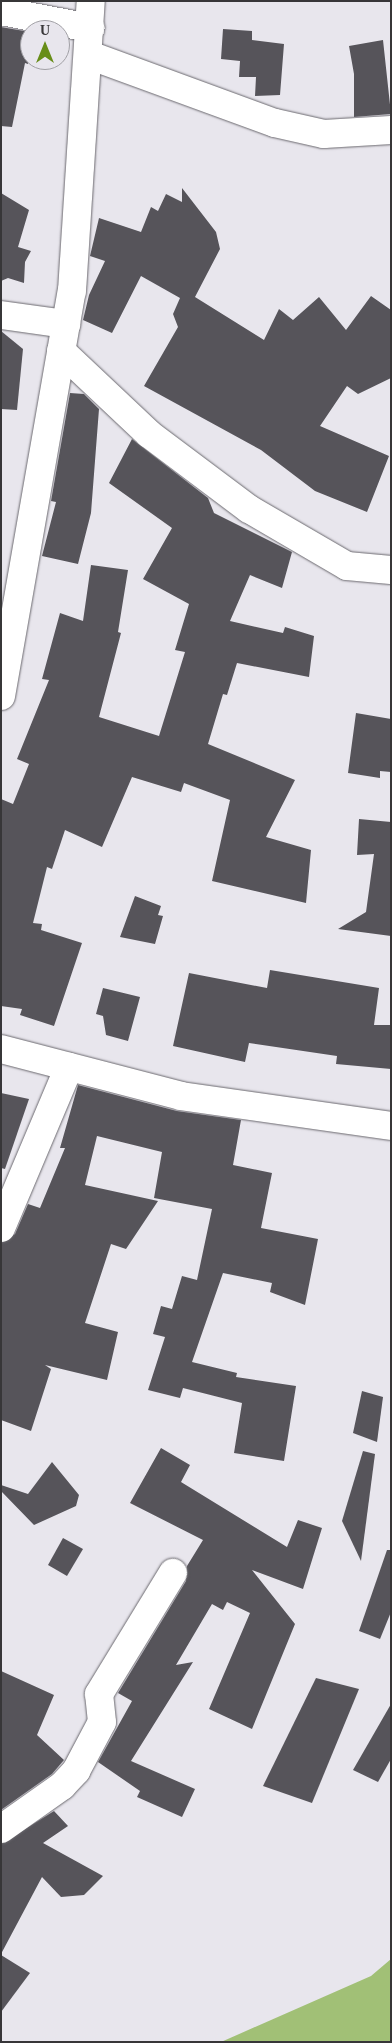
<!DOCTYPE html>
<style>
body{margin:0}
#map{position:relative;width:392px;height:2043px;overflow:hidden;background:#e8e6ed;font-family:"Times New Roman",serif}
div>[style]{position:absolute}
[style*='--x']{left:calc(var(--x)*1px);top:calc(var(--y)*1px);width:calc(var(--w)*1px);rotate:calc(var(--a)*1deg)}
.forest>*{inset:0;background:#a1c076}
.building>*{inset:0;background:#56545a}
.roads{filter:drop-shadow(0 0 1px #6b696f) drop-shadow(0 0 1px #6b696f)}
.minor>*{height:28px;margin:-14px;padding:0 14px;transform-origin:14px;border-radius:14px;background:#fff}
span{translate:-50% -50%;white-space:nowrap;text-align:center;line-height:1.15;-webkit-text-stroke:5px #e8e6ed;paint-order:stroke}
.frame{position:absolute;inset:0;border:2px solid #373638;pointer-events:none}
.north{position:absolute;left:20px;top:20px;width:50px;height:50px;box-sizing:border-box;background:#e8e6ed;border:1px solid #a1a0a5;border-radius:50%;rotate:0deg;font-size:14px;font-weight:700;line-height:20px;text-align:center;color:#373638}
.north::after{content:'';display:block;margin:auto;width:18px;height:22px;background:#678d18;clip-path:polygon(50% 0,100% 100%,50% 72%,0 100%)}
</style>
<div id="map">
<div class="forest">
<div style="clip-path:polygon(391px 1959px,391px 2042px,221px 2042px,371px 1976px)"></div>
</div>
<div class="building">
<div style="clip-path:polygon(1px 27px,30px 32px,28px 64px,25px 63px,12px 127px,1px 126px)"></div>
<div style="clip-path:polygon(223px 29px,252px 31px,252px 40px,284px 44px,280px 95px,255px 96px,256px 77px,239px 77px,240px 61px,221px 59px)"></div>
<div style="clip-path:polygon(383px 40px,391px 114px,354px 117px,354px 74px,349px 46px)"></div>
<div style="clip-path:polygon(182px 188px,216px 232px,220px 249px,195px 297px,264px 340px,279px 309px,293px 320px,319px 297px,346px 330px,371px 296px,391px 310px,391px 378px,358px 394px,347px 386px,320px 426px,389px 456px,367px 512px,315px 491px,261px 450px,144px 386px,178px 327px,173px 314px,180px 298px,141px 276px,112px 333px,83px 320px,89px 295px,105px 261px,90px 256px,99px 218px,141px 232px,151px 207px,158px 211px,166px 194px,182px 202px)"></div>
<div style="clip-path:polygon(1px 193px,29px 210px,18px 247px,31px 251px,25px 262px,24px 283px,8px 278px,1px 281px)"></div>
<div style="clip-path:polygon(1px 331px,23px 349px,17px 410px,1px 409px)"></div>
<div style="clip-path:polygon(70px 393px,84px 394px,99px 409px,91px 513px,78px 564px,42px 556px,56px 502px,51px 501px)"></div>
<div style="clip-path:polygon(132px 439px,208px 498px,214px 513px,292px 552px,282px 588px,250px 575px,230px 621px,283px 633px,285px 627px,314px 636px,309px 677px,237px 663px,227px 695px,223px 694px,208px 744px,295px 780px,266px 837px,311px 850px,306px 903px,212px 881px,230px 800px,184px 783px,181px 792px,132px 777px,102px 847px,65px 830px,52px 869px,47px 867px,33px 923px,42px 924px,41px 930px,82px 943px,54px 1026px,20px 1015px,22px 1009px,1px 1006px,1px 799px,13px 804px,29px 764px,17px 759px,49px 680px,42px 679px,60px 613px,83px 621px,91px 565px,128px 570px,118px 632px,121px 633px,99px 717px,159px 736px,185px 652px,175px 650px,189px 604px,143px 579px,172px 528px,109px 483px)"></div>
<div style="clip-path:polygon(356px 713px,391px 719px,391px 772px,380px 771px,380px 778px,348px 773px)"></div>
<div style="clip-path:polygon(359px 819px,391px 822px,391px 936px,338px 929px,366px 912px,374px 854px,357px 855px)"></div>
<div style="clip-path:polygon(135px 896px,161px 906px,158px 915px,163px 916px,155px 944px,120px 937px)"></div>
<div style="clip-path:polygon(270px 970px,379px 988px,374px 1025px,391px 1025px,391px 1069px,336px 1064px,337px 1056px,249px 1043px,245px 1062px,173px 1046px,189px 973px,267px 988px)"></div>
<div style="clip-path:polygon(103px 988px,140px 997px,128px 1041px,106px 1035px,103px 1016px,96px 1014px)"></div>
<div style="clip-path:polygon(78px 1085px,177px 1111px,241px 1120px,233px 1165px,272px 1173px,261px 1228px,318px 1239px,305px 1305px,270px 1292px,272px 1283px,223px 1273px,192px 1362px,237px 1373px,236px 1377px,296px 1386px,284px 1461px,234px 1453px,242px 1403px,183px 1388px,180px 1398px,148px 1390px,165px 1337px,153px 1334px,161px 1306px,172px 1309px,182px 1276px,197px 1280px,212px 1209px,154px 1198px,162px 1152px,97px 1136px,85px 1185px,158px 1201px,126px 1249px,111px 1244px,85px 1323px,118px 1332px,107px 1380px,45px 1365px,51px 1369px,31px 1431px,1px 1420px,1px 1243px,15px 1234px,28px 1204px,40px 1208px,65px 1148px,60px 1148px)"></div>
<div style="clip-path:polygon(1px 1093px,29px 1099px,5px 1169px,1px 1168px)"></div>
<div style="clip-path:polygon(362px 1391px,383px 1397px,377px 1442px,353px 1433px)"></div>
<div style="clip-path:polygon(161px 1448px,190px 1465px,181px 1482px,287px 1547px,298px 1520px,322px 1528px,303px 1589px,252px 1570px,295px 1624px,252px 1729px,209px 1709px,250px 1613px,227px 1602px,223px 1610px,212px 1604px,176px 1665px,193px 1662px,131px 1761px,195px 1789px,182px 1817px,137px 1797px,140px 1791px,98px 1762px,132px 1701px,118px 1693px,186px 1581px,187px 1566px,203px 1540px,130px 1503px)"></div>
<div style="clip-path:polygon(363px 1451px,375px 1454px,361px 1561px,342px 1521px)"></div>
<div style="clip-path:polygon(52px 1462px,79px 1495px,76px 1506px,34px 1525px,1px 1491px,1px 1485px,28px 1494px)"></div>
<div style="clip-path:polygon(63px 1538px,83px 1549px,67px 1576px,48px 1565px)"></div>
<div style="clip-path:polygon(387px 1550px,391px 1550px,391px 1612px,380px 1639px,359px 1631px)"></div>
<div style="clip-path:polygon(1px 1671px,54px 1695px,37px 1735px,64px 1760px,52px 1774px,1px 1810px)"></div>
<div style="clip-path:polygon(316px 1678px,359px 1689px,312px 1803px,263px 1786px)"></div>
<div style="clip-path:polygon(391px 1704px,391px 1759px,378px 1782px,353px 1770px)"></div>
<div style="clip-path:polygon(54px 1811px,68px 1826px,43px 1843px,103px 1876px,84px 1895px,61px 1897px,42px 1877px,1px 1954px,1px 1844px)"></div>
<div style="clip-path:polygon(1px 1955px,30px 1973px,1px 2012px)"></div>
</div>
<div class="roads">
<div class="minor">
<div style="--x:1;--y:11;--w:91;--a:10.8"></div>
<div style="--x:89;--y:55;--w:198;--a:20.1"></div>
<div style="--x:275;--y:123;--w:50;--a:12.7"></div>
<div style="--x:324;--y:134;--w:67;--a:-3.4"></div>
<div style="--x:1;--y:315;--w:66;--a:7.9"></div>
<div style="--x:61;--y:351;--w:121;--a:43.3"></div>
<div style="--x:149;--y:434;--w:125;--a:36.9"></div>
<div style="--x:249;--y:509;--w:113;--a:30.2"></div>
<div style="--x:347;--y:566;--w:44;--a:5.2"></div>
<div style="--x:1;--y:696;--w:411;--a:-80.1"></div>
<div style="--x:72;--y:291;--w:291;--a:-86.3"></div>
<div style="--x:1;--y:1049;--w:186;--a:14.6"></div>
<div style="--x:181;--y:1096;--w:212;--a:8.1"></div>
<div style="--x:1;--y:1228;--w:175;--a:-67.1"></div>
<div style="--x:1;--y:1829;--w:75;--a:-35.2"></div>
<div style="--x:62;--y:1786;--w:21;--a:-47"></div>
<div style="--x:76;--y:1771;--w:55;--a:-62"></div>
<div style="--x:102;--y:1722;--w:28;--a:-96"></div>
<div style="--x:99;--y:1694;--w:142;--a:-58.6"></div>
</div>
</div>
<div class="frame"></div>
<div class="north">U</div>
</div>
